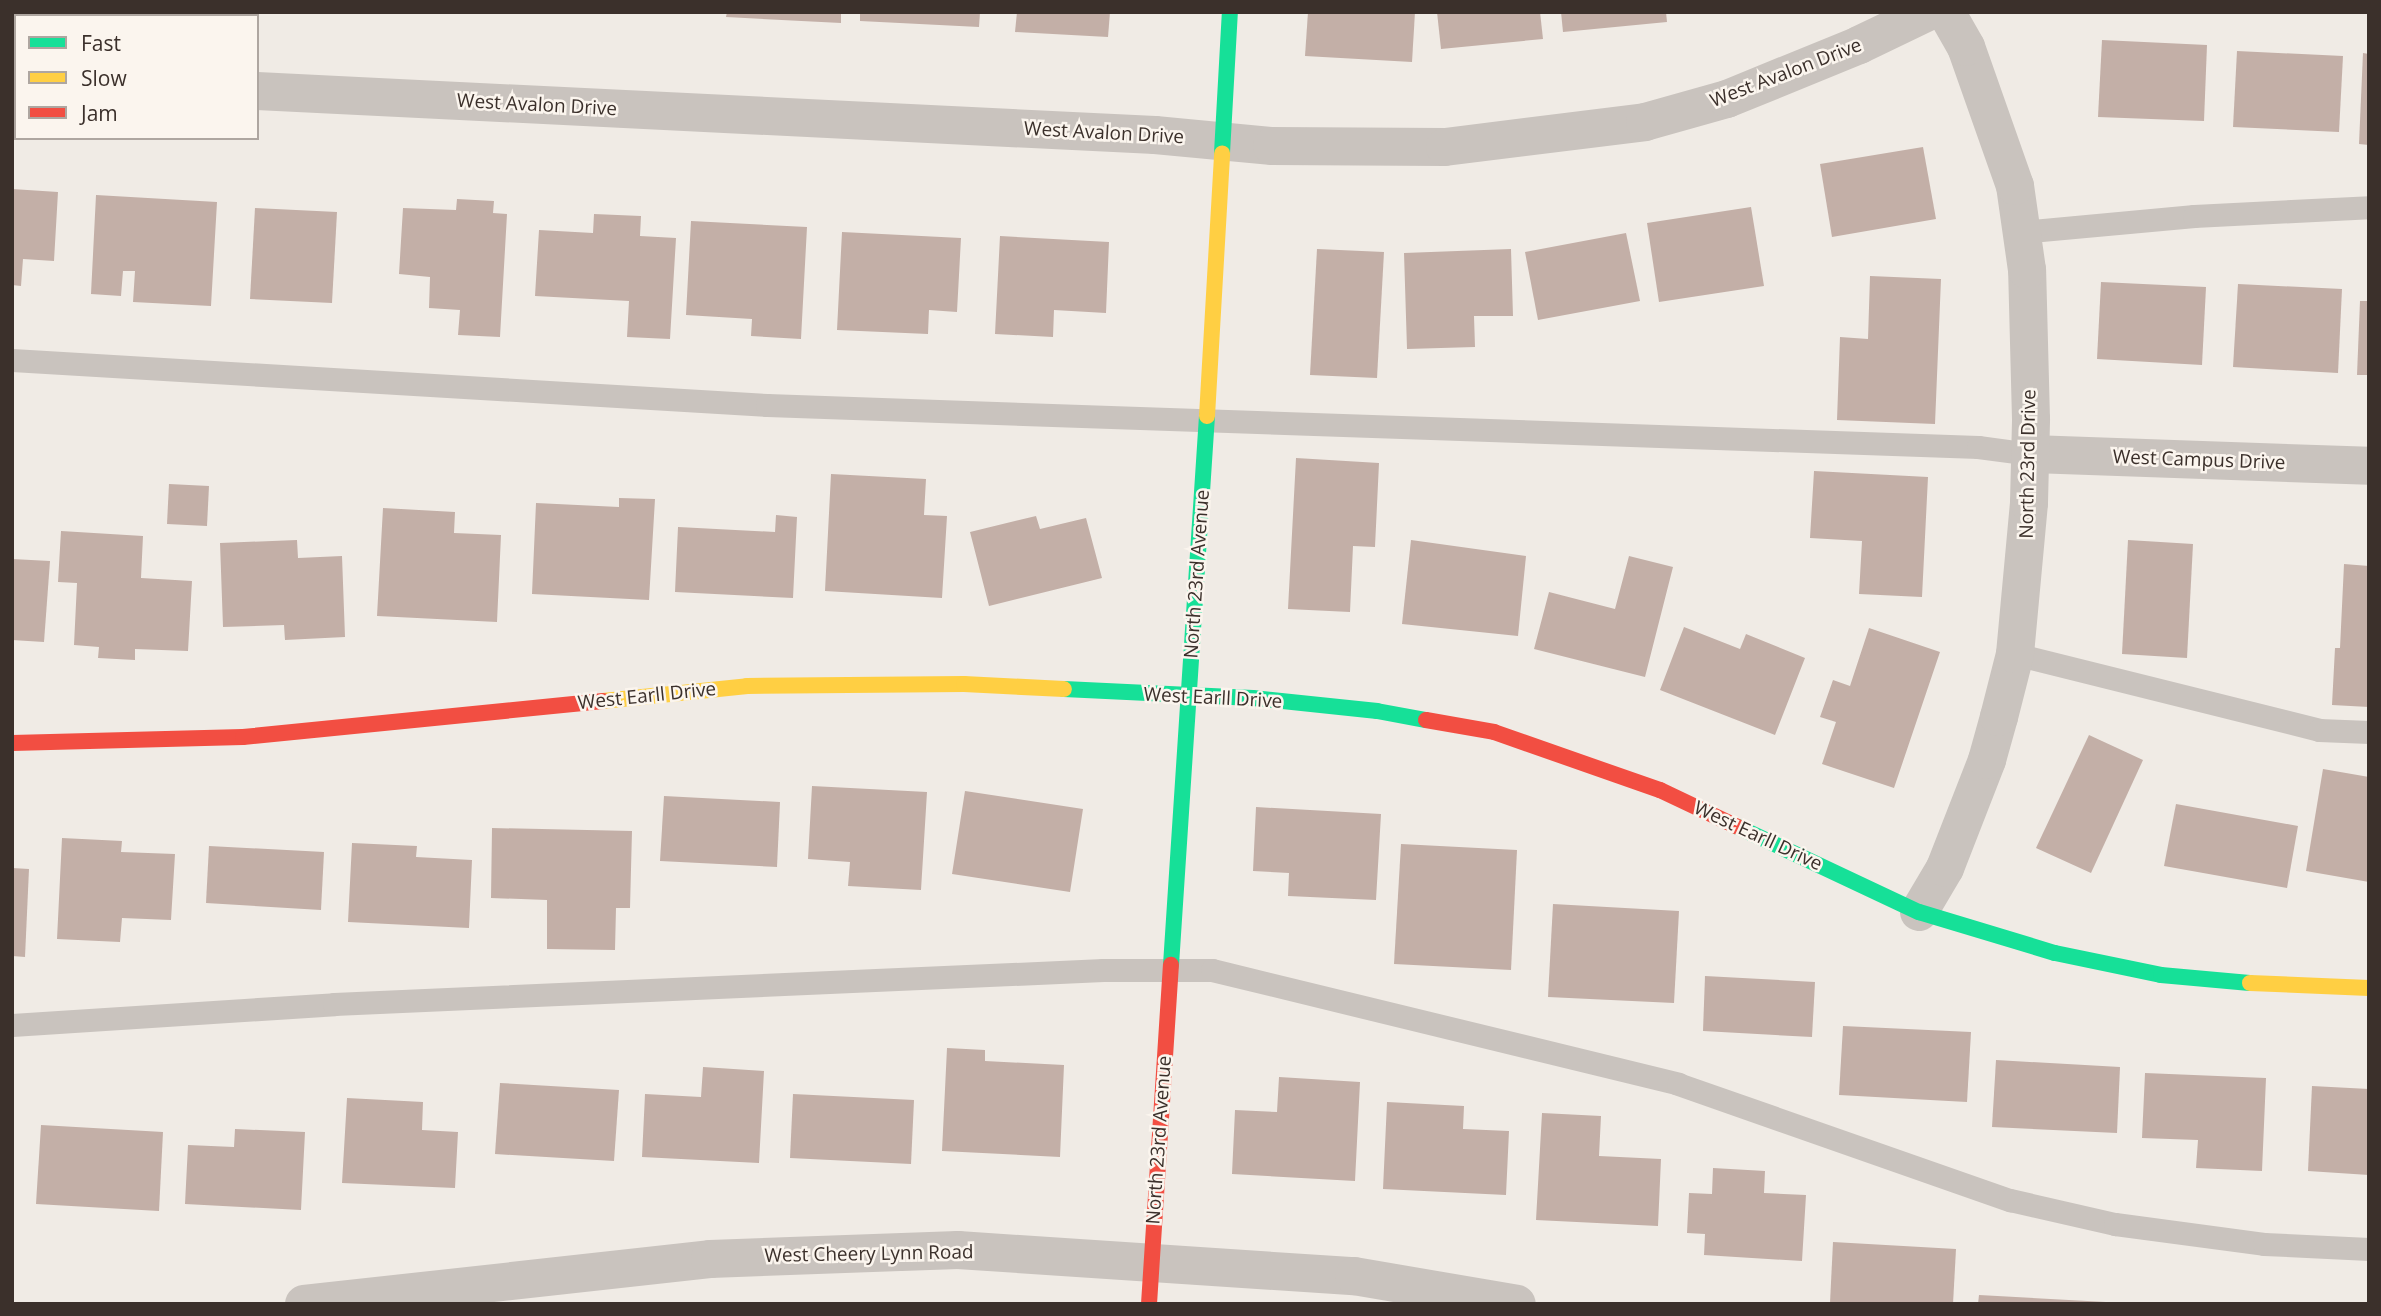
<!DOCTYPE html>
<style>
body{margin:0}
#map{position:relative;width:2381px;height:1316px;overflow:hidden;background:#f0ebe5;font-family:"Open Sans",sans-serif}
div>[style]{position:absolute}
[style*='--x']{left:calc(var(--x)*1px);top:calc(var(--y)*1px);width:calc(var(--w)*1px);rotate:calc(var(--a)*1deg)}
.building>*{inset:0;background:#c3afa7}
.lane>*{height:23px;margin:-11.5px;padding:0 11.5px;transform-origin:11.5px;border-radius:11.5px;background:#c9c3be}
.street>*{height:38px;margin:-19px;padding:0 19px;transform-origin:19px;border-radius:19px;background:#c9c3be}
.fast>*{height:16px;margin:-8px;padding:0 8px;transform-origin:8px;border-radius:8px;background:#16e098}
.slow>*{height:16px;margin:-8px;padding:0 8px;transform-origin:8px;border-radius:8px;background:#ffcf43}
.jam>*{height:16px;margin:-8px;padding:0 8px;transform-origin:8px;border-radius:8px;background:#f24e42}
span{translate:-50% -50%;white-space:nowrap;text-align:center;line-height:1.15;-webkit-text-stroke:5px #fbf5ee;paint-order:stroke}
.street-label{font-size:19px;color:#3b302b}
.frame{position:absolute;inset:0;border:14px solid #3b302b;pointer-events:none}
.legend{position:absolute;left:14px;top:14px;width:245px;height:126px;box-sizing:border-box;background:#fbf5ee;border:2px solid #aea6a0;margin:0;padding:9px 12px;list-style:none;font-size:21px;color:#3b302b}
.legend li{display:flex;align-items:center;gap:14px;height:35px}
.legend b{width:35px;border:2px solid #aea6a0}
</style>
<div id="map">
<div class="building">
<div style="clip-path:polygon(727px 12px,841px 12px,841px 23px,726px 17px)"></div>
<div style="clip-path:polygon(860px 12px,980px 12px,979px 27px,860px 21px)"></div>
<div style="clip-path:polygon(1017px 12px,1110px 12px,1108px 37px,1015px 32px)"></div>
<div style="clip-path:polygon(1308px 12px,1415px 12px,1412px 62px,1305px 56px)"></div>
<div style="clip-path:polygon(1437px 12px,1540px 12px,1543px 39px,1441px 49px)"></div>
<div style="clip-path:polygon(1561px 12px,1666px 12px,1667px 22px,1563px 32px)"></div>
<div style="clip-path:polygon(2102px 40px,2207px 45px,2204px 121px,2098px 117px)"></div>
<div style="clip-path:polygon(2237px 51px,2343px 56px,2339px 132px,2233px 127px)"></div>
<div style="clip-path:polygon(2363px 53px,2369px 54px,2369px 145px,2359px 144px)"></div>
<div style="clip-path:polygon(1923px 147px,1936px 219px,1832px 237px,1820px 164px)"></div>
<div style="clip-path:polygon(12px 189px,58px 192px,54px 261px,23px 259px,21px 286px,12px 285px)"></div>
<div style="clip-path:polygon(96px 195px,217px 202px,211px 306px,133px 302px,135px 271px,123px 271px,121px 296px,91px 294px)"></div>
<div style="clip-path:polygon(457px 199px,494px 201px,493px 213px,507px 214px,500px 337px,458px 335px,460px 310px,429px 308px,430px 277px,399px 274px,403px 208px,456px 210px)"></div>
<div style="clip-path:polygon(1751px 207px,1764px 286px,1659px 302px,1647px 223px)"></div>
<div style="clip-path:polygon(255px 208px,337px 212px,332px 303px,250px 299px)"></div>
<div style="clip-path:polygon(594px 214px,641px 216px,640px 236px,676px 238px,670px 339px,627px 337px,629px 301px,535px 296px,539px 230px,593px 233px)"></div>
<div style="clip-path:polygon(691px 221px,807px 227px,801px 339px,751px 336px,752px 319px,686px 315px)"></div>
<div style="clip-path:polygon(842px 232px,961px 238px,957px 312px,929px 310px,928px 334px,837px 330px)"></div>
<div style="clip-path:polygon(1626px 233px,1640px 301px,1538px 320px,1525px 252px)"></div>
<div style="clip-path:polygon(1000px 236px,1109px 242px,1106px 313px,1054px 310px,1053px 337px,995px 334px)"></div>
<div style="clip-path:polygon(1317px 249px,1384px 252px,1377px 378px,1310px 375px)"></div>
<div style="clip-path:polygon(1511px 249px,1513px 316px,1474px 316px,1475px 347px,1407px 349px,1404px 253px)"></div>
<div style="clip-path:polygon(1870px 276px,1941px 279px,1935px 424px,1837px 420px,1840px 337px,1868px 339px)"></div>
<div style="clip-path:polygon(2101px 282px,2206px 287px,2202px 365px,2097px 359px)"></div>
<div style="clip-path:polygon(2238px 284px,2342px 289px,2338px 373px,2233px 367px)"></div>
<div style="clip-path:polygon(2360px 301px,2369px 301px,2369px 375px,2357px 375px)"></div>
<div style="clip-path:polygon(1296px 458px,1379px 463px,1375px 547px,1353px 546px,1350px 612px,1288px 609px)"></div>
<div style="clip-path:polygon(1814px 471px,1928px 477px,1922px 597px,1859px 594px,1862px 541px,1810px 538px)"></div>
<div style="clip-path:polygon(831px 474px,926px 479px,924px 515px,947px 516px,942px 598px,825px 591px)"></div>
<div style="clip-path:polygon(169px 484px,209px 486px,207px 526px,167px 524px)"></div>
<div style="clip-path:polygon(619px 498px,655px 499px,649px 600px,532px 594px,536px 503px,619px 507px)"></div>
<div style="clip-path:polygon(383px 508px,455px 512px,454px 533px,501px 535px,497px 622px,377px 616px)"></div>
<div style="clip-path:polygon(776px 515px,797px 517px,793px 598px,675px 592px,678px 527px,775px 532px)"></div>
<div style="clip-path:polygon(1036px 516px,1040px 529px,1086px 518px,1102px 578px,989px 606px,970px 532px)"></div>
<div style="clip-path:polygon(61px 531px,143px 536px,141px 578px,192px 581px,188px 651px,135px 649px,135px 660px,98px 658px,99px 647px,74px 645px,77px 583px,58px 582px)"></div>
<div style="clip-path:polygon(297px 540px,298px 558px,342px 556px,345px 637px,285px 640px,284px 625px,223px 627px,220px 543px)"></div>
<div style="clip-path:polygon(1411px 540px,1526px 556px,1518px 636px,1402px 624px)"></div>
<div style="clip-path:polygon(2128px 540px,2193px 544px,2187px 658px,2122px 654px)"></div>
<div style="clip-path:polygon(1629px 556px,1673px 567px,1645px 677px,1534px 649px,1549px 592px,1615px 609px)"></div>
<div style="clip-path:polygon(12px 559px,50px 561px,44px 642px,12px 640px)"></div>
<div style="clip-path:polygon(2344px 564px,2369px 566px,2369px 707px,2332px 705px,2335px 648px,2340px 648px)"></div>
<div style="clip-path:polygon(1684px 627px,1740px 649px,1746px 634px,1805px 658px,1775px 735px,1660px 690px)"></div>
<div style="clip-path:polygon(1869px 628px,1940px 652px,1894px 788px,1822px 764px,1836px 722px,1820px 717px,1833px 680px,1850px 686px)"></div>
<div style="clip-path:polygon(2089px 735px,2143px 760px,2091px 873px,2036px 848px)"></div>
<div style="clip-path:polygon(2323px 769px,2369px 777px,2369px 882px,2306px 871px)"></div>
<div style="clip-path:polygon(812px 786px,927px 792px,921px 890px,848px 886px,850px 862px,808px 859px)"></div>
<div style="clip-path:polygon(965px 791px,1083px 809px,1070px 892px,952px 874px)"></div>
<div style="clip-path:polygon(664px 796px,780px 802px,777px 867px,660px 861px)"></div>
<div style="clip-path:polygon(2176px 804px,2298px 826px,2287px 888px,2164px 866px)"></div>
<div style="clip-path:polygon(1256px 807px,1381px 814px,1376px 900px,1288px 896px,1289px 873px,1253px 871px)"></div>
<div style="clip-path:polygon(492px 828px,632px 831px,630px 908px,616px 908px,615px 950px,547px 949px,547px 900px,491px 898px)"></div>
<div style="clip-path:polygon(62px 838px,122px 841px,121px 852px,175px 854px,171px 920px,122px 918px,120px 942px,57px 939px)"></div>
<div style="clip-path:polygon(352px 843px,417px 846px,416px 857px,472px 860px,469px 928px,348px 922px)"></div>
<div style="clip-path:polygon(1401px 844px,1517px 850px,1511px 970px,1394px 964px)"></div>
<div style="clip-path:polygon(209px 846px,324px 852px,321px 910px,206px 903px)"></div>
<div style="clip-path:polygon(12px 868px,29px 869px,25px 957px,12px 956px)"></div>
<div style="clip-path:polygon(1553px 904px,1679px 911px,1674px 1003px,1548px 997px)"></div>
<div style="clip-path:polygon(1705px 976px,1815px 982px,1812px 1037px,1703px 1031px)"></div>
<div style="clip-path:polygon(1843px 1026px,1971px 1032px,1967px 1102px,1839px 1095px)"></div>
<div style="clip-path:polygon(947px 1048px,985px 1050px,985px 1061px,1064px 1065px,1060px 1157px,942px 1151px)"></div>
<div style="clip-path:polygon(1996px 1060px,2120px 1067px,2117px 1133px,1992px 1127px)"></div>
<div style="clip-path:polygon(703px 1067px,764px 1071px,759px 1163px,642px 1157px,645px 1094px,701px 1097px)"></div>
<div style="clip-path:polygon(2145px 1073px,2266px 1078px,2262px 1171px,2196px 1168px,2198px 1140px,2142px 1138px)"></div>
<div style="clip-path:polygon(1279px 1077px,1360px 1082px,1355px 1181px,1232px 1174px,1235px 1110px,1277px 1112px)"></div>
<div style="clip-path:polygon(500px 1083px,619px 1090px,614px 1161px,495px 1154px)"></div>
<div style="clip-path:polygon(2312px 1086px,2369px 1089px,2369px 1175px,2308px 1171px)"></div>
<div style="clip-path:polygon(793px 1094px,914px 1100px,911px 1164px,790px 1158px)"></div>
<div style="clip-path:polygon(347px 1098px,423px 1102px,422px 1130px,458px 1132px,455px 1188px,342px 1183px)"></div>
<div style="clip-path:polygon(1387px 1102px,1464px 1106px,1463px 1129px,1509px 1131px,1506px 1195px,1383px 1189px)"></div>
<div style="clip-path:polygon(1542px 1113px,1601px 1116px,1599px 1156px,1661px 1159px,1658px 1226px,1536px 1220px)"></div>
<div style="clip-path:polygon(41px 1125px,163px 1132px,159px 1211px,36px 1204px)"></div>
<div style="clip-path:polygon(235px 1129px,305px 1132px,301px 1210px,185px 1204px,188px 1145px,234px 1147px)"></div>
<div style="clip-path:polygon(1713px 1168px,1765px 1171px,1764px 1193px,1806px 1195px,1802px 1261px,1704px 1255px,1705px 1234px,1687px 1233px,1689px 1193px,1712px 1194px)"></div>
<div style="clip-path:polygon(1833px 1242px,1956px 1249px,1953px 1304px,1830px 1303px)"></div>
<div style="clip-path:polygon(1979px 1295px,2106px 1302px,2106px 1304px,1978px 1304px)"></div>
</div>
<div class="lane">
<div style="--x:2021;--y:232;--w:174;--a:-5.3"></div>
<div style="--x:2194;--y:216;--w:175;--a:-2.9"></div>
<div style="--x:12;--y:360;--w:756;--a:3.41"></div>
<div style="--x:767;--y:405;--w:1212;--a:1.99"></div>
<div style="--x:1978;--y:447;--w:52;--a:7.7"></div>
<div style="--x:2015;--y:654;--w:313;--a:14"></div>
<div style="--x:2319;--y:730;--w:50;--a:2.3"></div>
<div style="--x:12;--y:1025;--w:323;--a:-3.7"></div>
<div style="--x:334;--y:1004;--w:770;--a:-2.53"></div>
<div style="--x:1103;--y:970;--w:109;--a:0"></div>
<div style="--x:1212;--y:970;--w:480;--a:13.7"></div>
<div style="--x:1678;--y:1084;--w:352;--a:19.3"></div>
<div style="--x:2010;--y:1200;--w:108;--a:12.9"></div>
<div style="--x:2115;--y:1224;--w:150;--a:7.6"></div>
<div style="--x:2264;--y:1244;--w:105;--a:2.7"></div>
</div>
<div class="street">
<div style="--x:12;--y:79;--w:4;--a:0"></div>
<div style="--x:257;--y:91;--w:899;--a:2.81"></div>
<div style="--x:1155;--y:135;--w:118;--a:5.4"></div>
<div style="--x:1272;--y:146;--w:173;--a:0.3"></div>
<div style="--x:1445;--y:147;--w:202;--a:-7.1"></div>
<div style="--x:1645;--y:122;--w:85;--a:-15.7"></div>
<div style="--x:1727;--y:99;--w:143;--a:-22.2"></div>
<div style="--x:1859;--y:45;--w:76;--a:-25.6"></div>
<div style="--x:2030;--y:454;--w:339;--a:2"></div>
<div style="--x:1919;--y:912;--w:51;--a:-59.4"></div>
<div style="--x:1945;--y:868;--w:116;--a:-68.7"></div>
<div style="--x:1987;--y:760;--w:45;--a:-74.4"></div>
<div style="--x:1999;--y:717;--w:65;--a:-75.7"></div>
<div style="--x:2015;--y:654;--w:152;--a:-84.7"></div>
<div style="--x:2029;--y:503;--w:84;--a:-88.6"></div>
<div style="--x:2031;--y:419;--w:149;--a:-91.5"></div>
<div style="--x:2027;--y:270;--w:85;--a:-98.1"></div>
<div style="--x:2015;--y:186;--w:147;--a:-109.4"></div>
<div style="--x:1966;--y:47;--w:40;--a:-119.7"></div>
<div style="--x:304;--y:1304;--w:408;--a:-6.3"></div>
<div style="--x:710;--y:1259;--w:248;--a:-2.1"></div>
<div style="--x:958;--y:1250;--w:397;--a:3.8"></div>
<div style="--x:1354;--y:1276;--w:165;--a:9.7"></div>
</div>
<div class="fast">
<div style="--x:1222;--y:153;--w:141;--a:-86.8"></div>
<div style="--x:1064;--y:689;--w:189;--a:2.7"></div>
<div style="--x:1253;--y:698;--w:125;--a:6"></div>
<div style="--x:1377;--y:711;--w:50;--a:10.4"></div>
<div style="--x:1738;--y:827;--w:200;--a:25.2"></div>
<div style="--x:1919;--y:912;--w:142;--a:16.8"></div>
<div style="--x:2055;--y:953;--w:108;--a:11.7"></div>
<div style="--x:2161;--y:975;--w:89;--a:5.1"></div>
<div style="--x:1171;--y:965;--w:550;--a:-86.25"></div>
</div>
<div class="slow">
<div style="--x:1207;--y:416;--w:263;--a:-86.7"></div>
<div style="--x:603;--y:701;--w:145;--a:-5.9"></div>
<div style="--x:747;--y:686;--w:217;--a:-0.5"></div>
<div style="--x:964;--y:684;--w:100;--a:2.9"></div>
<div style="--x:2250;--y:983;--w:119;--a:2.4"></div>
</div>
<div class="jam">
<div style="--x:1426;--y:720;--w:69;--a:10"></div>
<div style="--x:1494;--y:732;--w:176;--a:19.3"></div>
<div style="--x:1660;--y:790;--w:86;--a:25.4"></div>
<div style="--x:12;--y:743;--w:231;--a:-1.5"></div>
<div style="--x:243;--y:737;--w:362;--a:-5.7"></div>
<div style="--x:1149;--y:1304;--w:340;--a:-86.3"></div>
</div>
<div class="street-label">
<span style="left:1786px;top:73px;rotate:-21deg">West Avalon Drive</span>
<span style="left:537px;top:105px;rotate:3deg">West Avalon Drive</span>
<span style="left:1104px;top:133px;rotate:3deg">West Avalon Drive</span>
<span style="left:2199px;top:460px;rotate:2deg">West Campus Drive</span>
<span style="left:2028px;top:464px;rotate:-89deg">North 23rd Drive</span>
<span style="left:1197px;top:574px;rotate:-86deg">North 23rd Avenue</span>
<span style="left:647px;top:696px;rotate:-6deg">West Earll Drive</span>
<span style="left:1213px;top:698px;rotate:3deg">West Earll Drive</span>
<span style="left:1758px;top:836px;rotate:25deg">West Earll Drive</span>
<span style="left:1159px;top:1140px;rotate:-86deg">North 23rd Avenue</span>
<span style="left:869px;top:1254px;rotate:-1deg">West Cheery Lynn Road</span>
</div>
<div class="frame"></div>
<ul class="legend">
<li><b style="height:9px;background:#16e098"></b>Fast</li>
<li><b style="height:9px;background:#ffcf43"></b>Slow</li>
<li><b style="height:9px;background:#f24e42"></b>Jam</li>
</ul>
</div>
